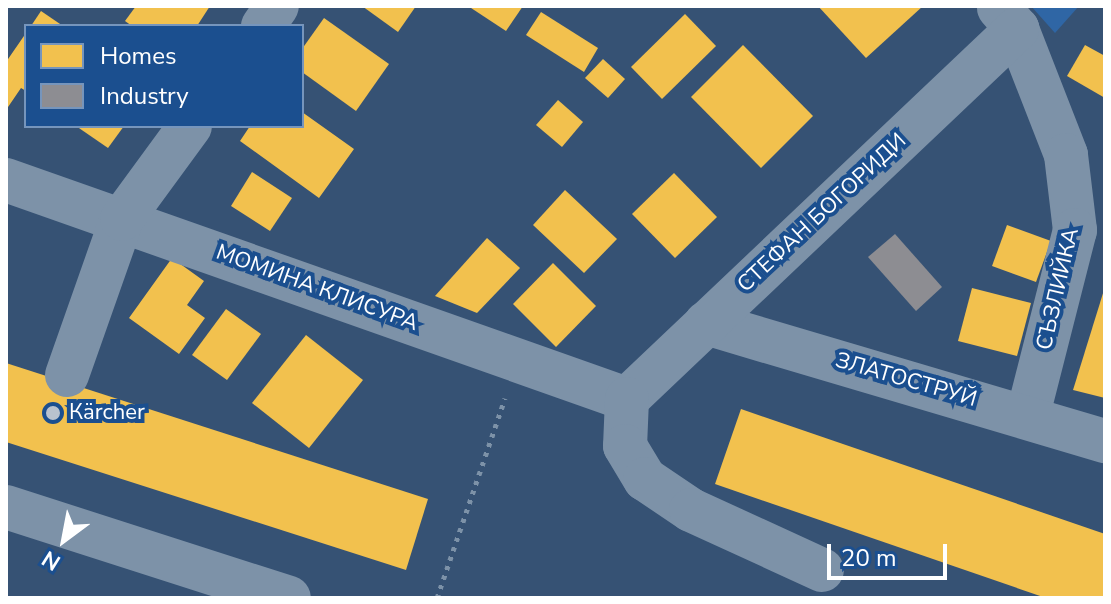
<!DOCTYPE html>
<meta charset="utf-8">
<style>
body{margin:0}
#map{position:relative;width:1111px;height:604px;overflow:hidden;background:#365274;font-family:"Nunito Sans",sans-serif}
div>[style]{position:absolute}
[style*='--x']{left:calc(var(--x)*1px);top:calc(var(--y)*1px);width:calc(var(--w)*1px);rotate:calc(var(--a)*1deg)}
.green>*{inset:0;background:#2f66a5}
.homes>*{inset:0;background:#f2c14e}
.industry>*{inset:0;background:#8d8d92}
.path>*{height:5px;margin-top:-2.5px;transform-origin:0;background:repeating-linear-gradient(90deg,#7d92a8 0 4px,transparent 0 10px)}
.minor>*{height:44px;margin:-22px;padding:0 22px;transform-origin:22px;border-radius:22px;background:#7d92a8}
.dots>*{width:22px;height:22px;translate:-50% -50%;box-sizing:border-box;border:4px solid #1b4f8f;border-radius:50%}
span{translate:-50% -50%;white-space:nowrap;text-align:center;line-height:1.15;-webkit-text-stroke:8px #1b4f8f;paint-order:stroke}
.street-label{font-size:22px;color:#fff}
.poi-label{font-size:22px;color:#fff}
.left{translate:0 -50%;text-align:left}
.frame{position:absolute;inset:0;border:8px solid #fff;pointer-events:none}
.legend{position:absolute;left:24px;top:24px;width:280px;height:104px;box-sizing:border-box;background:#1b4f8f;border:2px solid #7695bc;margin:0;padding:10px 14px;list-style:none;font-size:24px;color:#fff}
.legend li{display:flex;align-items:center;gap:16px;height:40px}
.legend b{width:40px;border:2px solid #7695bc}
.north{position:absolute;left:24px;top:500px;width:80px;height:80px;-webkit-text-stroke:6px #1b4f8f;paint-order:stroke;rotate:212deg;font-size:22px;font-weight:700;line-height:32px;text-align:center;color:#fff}
.north::after{content:'';display:block;margin:auto;width:28px;height:36px;background:#fff;clip-path:polygon(50% 0,100% 100%,50% 72%,0 100%)}
.scale{position:absolute;left:827px;top:544px;width:120px;height:36px;box-sizing:border-box;border:4px solid #fff;border-top:0;padding-left:10px;font-size:24px;line-height:28px;white-space:nowrap;color:#fff;-webkit-text-stroke:6px #1b4f8f;paint-order:stroke}
</style>
<div id="map">
<div class="green">
<div style="clip-path:polygon(1031px 6px,1079px 6px,1055px 33px)"></div>
</div>
<div class="homes">
<div style="clip-path:polygon(136px 6px,210px 6px,197px 26px,132px 26px,125px 21px)"></div>
<div style="clip-path:polygon(362px 6px,416px 6px,398px 32px)"></div>
<div style="clip-path:polygon(468px 6px,523px 6px,506px 31px)"></div>
<div style="clip-path:polygon(818px 6px,923px 6px,866px 58px)"></div>
<div style="clip-path:polygon(41px 11px,63px 26px,31px 26px)"></div>
<div style="clip-path:polygon(541px 12px,598px 48px,584px 72px,526px 35px)"></div>
<div style="clip-path:polygon(685px 14px,716px 46px,662px 99px,631px 67px)"></div>
<div style="clip-path:polygon(324px 18px,389px 64px,356px 111px,302px 72px,302px 49px)"></div>
<div style="clip-path:polygon(26px 33px,26px 91px,21px 88px,6px 110px,6px 62px)"></div>
<div style="clip-path:polygon(743px 45px,813px 116px,761px 168px,691px 97px)"></div>
<div style="clip-path:polygon(1085px 45px,1105px 56px,1105px 98px,1067px 76px)"></div>
<div style="clip-path:polygon(603px 59px,625px 79px,608px 98px,585px 78px)"></div>
<div style="clip-path:polygon(558px 100px,583px 122px,562px 147px,536px 125px)"></div>
<div style="clip-path:polygon(302px 112px,354px 149px,319px 198px,240px 141px,250px 126px,302px 126px)"></div>
<div style="clip-path:polygon(76px 126px,124px 126px,108px 148px)"></div>
<div style="clip-path:polygon(252px 172px,292px 198px,270px 231px,231px 206px)"></div>
<div style="clip-path:polygon(674px 173px,717px 217px,675px 258px,632px 214px)"></div>
<div style="clip-path:polygon(565px 190px,617px 239px,584px 273px,533px 225px)"></div>
<div style="clip-path:polygon(1007px 225px,1051px 241px,1036px 282px,992px 266px)"></div>
<div style="clip-path:polygon(487px 238px,520px 268px,477px 313px,435px 296px)"></div>
<div style="clip-path:polygon(172px 258px,204px 281px,187px 305px,205px 318px,179px 354px,129px 318px)"></div>
<div style="clip-path:polygon(553px 263px,596px 306px,556px 347px,513px 304px)"></div>
<div style="clip-path:polygon(972px 288px,1031px 303px,1017px 356px,958px 341px)"></div>
<div style="clip-path:polygon(1104px 290px,1105px 290px,1105px 398px,1073px 390px)"></div>
<div style="clip-path:polygon(226px 309px,261px 334px,227px 380px,192px 355px)"></div>
<div style="clip-path:polygon(306px 335px,363px 380px,309px 448px,252px 403px)"></div>
<div style="clip-path:polygon(6px 363px,428px 499px,406px 570px,6px 442px)"></div>
<div style="clip-path:polygon(741px 409px,1105px 534px,1105px 598px,1046px 598px,715px 484px)"></div>
</div>
<div class="industry">
<div style="clip-path:polygon(895px 234px,942px 287px,916px 311px,868px 257px)"></div>
</div>
<div class="path">
<div style="--x:437;--y:598;--w:211;--a:-71.2"></div>
</div>
<div class="minor">
<div style="--x:999;--y:8;--w:28;--a:49"></div>
<div style="--x:1017;--y:29;--w:135;--a:68.7"></div>
<div style="--x:1066;--y:155;--w:76;--a:83.2"></div>
<div style="--x:1075;--y:230;--w:190;--a:104.3"></div>
<div style="--x:263;--y:26;--w:24;--a:-55"></div>
<div style="--x:6;--y:180;--w:658;--a:19.43"></div>
<div style="--x:706;--y:323;--w:416;--a:16.5"></div>
<div style="--x:67;--y:375;--w:165;--a:-70.6"></div>
<div style="--x:122;--y:219;--w:115;--a:-53.8"></div>
<div style="--x:627;--y:399;--w:538;--a:-43.49"></div>
<div style="--x:627;--y:399;--w:47;--a:92.4"></div>
<div style="--x:625;--y:446;--w:39;--a:59"></div>
<div style="--x:645;--y:479;--w:55;--a:34"></div>
<div style="--x:691;--y:510;--w:144;--a:24.6"></div>
<div style="--x:6;--y:507;--w:297;--a:17.8"></div>
</div>
<div class="dots">
<div style="left:53px;top:413px;background:#b9c2ce"></div>
</div>
<div class="street-label">
<span style="left:822px;top:213px;rotate:-43deg">СТЕФАН БОГОРИДИ</span>
<span style="left:317px;top:288px;rotate:20deg">МОМИНА КЛИСУРА</span>
<span style="left:1058px;top:289px;rotate:-77deg">СЪЗЛИЙКА</span>
<span style="left:906px;top:380px;rotate:16deg">ЗЛАТОСТРУЙ</span>
</div>
<div class="poi-label">
<span class="left" style="left:69px;top:413px">Кärcher</span>
</div>
<div class="frame"></div>
<ul class="legend">
<li><b style="height:22px;background:#f2c14e"></b>Homes</li>
<li><b style="height:22px;background:#8d8d92"></b>Industry</li>
</ul>
<div class="north">N</div>
<div class="scale">20 m</div>
</div>
